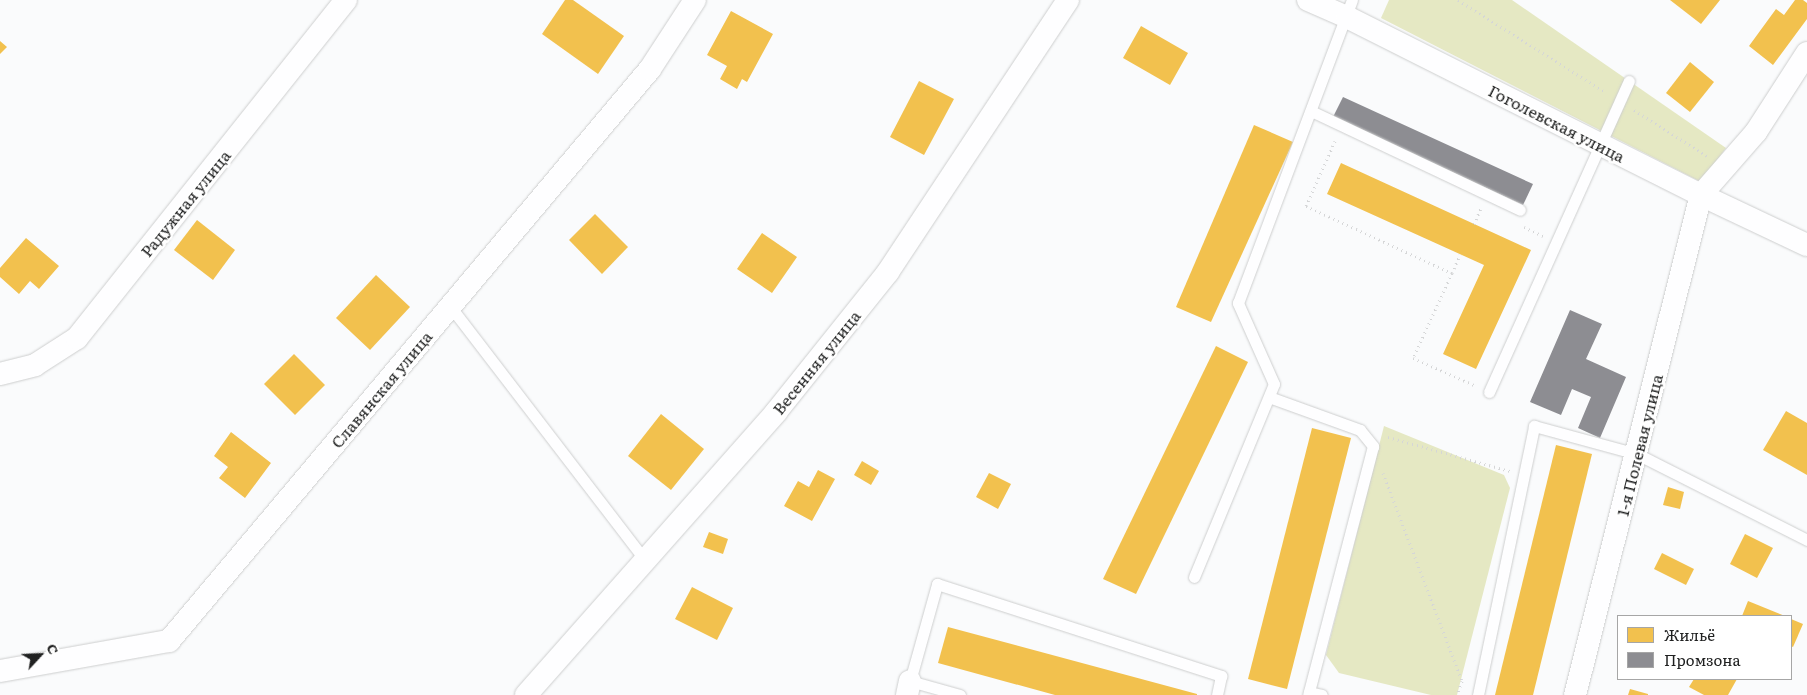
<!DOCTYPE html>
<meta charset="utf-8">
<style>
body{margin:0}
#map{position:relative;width:1807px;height:695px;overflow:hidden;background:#fafbfc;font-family:Literata,serif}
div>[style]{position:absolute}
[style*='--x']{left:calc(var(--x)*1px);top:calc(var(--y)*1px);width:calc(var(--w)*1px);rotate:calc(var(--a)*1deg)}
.green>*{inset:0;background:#e5e8c3}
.homes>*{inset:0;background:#f2c14e}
.industry>*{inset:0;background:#8d8d92}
.path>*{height:3px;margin-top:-1.5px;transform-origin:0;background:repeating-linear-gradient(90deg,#d5d6d7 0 1px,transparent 0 5px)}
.roads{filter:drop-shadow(0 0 1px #cdcece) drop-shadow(0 0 1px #cdcece)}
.service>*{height:11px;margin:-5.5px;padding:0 5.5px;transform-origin:5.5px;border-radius:5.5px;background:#fefeff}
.minor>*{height:22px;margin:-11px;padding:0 11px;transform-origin:11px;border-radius:11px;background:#fefeff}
span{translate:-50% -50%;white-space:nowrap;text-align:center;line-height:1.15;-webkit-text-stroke:5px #fff;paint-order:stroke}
.street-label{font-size:16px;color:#202121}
.legend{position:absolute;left:1617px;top:615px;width:175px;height:65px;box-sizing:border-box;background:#fff;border:1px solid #a6a6a6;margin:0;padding:6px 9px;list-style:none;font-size:15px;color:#202121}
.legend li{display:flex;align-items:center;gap:10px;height:25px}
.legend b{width:25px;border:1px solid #a6a6a6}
.north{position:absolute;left:15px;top:630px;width:50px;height:50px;-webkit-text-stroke:4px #fff;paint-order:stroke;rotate:65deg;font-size:14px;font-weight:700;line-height:20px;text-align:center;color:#202121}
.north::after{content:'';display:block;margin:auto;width:18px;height:22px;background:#202121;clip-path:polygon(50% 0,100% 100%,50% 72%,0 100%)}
</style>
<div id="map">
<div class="green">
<div style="clip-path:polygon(1389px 0,1512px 0,1726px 148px,1701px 182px,1381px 18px)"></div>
<div style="clip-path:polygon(1384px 426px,1504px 475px,1510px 488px,1457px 695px,1431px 695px,1339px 673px,1326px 655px)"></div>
</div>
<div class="homes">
<div style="clip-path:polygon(565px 0,573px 0,624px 36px,598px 74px,542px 34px)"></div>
<div style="clip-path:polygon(1670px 0,1720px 0,1701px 24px)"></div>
<div style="clip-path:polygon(1795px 0,1803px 0,1807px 3px,1807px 19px,1773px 65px,1749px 46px,1776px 9px,1784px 15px)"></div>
<div style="clip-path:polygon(731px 11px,773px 34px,747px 82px,742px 79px,737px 89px,720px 79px,727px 66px,707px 55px)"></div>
<div style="clip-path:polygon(1141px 26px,1188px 53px,1170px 85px,1123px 58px)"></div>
<div style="clip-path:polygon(0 41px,7px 47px,0 54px)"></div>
<div style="clip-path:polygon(1690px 62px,1714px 82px,1690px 112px,1666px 93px)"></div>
<div style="clip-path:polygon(919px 81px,954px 99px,924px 155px,890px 137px)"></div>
<div style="clip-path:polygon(1254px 125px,1293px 142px,1211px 322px,1176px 307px)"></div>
<div style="clip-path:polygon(1341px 163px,1531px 250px,1476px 369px,1443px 354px,1484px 265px,1327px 194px)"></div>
<div style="clip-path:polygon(595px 214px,628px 247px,602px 274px,569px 240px)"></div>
<div style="clip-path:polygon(197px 220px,235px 250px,213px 280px,174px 250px)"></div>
<div style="clip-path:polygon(762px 233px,797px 257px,772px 293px,737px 269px)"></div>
<div style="clip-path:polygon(26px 238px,59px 266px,39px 289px,30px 281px,19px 294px,0 277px,0 268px)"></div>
<div style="clip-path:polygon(376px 275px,410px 307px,370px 350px,336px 318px)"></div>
<div style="clip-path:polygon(1216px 346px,1248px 362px,1136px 594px,1103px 579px)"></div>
<div style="clip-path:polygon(294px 354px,325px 385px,295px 415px,264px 384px)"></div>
<div style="clip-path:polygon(1786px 411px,1807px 423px,1807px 475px,1763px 450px)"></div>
<div style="clip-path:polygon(661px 414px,704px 449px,671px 490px,628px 456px)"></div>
<div style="clip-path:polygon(1312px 428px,1351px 438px,1287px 689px,1248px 679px)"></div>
<div style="clip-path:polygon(231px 432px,271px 463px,245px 498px,219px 478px,228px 467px,214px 456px)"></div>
<div style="clip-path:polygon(1556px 445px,1592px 454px,1533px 695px,1495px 695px)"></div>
<div style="clip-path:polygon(862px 461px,879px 471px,871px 485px,854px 475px)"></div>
<div style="clip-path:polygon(818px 470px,835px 479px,812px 521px,784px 506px,798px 481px,809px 487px)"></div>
<div style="clip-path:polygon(989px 473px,1011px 484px,998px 509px,976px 497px)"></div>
<div style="clip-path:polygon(1668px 487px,1684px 492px,1680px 509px,1663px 505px)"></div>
<div style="clip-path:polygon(709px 532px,728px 539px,723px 554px,703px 547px)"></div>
<div style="clip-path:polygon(1745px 534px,1773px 548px,1757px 578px,1730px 564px)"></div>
<div style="clip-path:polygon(1662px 553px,1694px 569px,1686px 585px,1654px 569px)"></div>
<div style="clip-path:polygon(692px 587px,733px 608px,717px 640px,675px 619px)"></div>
<div style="clip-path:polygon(1748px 601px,1785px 616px,1742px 616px)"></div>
<div style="clip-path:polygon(1791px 619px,1803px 624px,1793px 647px,1791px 646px)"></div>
<div style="clip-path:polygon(948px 627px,1197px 694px,1197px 695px,1055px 695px,938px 663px)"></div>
<div style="clip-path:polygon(1694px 679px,1737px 679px,1728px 695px,1704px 695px,1689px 687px)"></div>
<div style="clip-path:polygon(1630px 689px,1648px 694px,1648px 695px,1628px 695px)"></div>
</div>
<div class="industry">
<div style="clip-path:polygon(1343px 97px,1533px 184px,1523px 205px,1333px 117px)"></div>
<div style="clip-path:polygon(1570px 310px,1602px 324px,1586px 359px,1626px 377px,1600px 438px,1578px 428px,1591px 397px,1572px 389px,1561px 415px,1530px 402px)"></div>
</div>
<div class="path">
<div style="--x:1458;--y:0;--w:173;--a:32"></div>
<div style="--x:1634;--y:110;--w:86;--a:32.2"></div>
<div style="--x:1335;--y:141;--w:71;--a:114"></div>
<div style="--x:1306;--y:206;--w:161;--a:24.7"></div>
<div style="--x:1452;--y:273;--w:94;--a:114.6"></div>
<div style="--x:1413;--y:358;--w:67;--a:23.9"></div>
<div style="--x:1474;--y:224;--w:17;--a:-66"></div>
<div style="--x:1524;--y:227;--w:21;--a:25"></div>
<div style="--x:1452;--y:273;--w:20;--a:-66"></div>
<div style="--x:1388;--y:437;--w:127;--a:15.6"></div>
<div style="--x:1383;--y:473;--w:222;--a:69.2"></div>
<div style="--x:1462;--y:681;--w:15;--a:110"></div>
</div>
<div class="roads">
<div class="service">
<div style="--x:1311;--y:111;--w:231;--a:25.3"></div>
<div style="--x:450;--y:306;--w:320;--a:52.5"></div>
<div style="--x:1489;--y:392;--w:341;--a:-65.8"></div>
<div style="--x:1269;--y:397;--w:97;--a:19.9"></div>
<div style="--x:1360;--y:430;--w:21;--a:51"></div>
<div style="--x:1373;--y:446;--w:257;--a:104.6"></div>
<div style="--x:1194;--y:577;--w:209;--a:-67.5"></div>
<div style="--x:1274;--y:384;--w:89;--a:-114"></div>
<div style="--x:1238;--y:303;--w:324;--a:-69.4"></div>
<div style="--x:1309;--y:692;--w:13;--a:13"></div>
<div style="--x:960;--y:695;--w:52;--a:-164.4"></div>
<div style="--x:910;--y:681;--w:101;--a:-74.4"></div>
<div style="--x:937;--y:584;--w:299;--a:17.9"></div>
<div style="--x:1221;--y:676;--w:19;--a:102"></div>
<div style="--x:1478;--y:695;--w:275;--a:-78.2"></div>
<div style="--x:1534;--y:426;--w:107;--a:15.2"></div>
<div style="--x:1637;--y:454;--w:191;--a:26.8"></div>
</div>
<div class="minor">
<div style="--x:1308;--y:0;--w:43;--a:23.6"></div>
<div style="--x:1347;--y:17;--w:396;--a:26.7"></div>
<div style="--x:1701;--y:195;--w:117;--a:25.3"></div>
<div style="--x:0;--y:374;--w:36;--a:-14"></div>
<div style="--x:35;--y:365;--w:50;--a:-32.7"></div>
<div style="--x:77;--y:338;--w:432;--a:-51.5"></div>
<div style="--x:0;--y:671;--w:172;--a:-10.1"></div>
<div style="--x:169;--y:641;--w:747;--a:-49.94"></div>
<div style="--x:650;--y:69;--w:82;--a:-56.9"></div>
<div style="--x:526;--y:695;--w:378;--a:-48.5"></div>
<div style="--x:776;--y:412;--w:179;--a:-51.3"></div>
<div style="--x:888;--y:272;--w:326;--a:-56.5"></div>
<div style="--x:907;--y:695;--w:14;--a:-78"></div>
<div style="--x:1575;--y:695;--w:516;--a:-75.86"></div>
<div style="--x:1701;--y:195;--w:84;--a:-48.9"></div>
<div style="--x:1756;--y:132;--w:94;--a:-57.2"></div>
</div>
</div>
<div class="street-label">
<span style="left:1557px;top:123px;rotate:27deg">Гоголевская улица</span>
<span style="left:185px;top:203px;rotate:-51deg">Радужная улица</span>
<span style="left:816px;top:362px;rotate:-51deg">Весенняя улица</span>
<span style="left:381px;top:389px;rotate:-50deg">Славянская улица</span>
<span style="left:1639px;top:445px;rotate:-76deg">1-я Полевая улица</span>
</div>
<ul class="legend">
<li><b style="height:14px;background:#f2c14e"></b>Жильё</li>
<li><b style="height:14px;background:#8d8d92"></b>Промзона</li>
</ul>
<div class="north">С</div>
</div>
